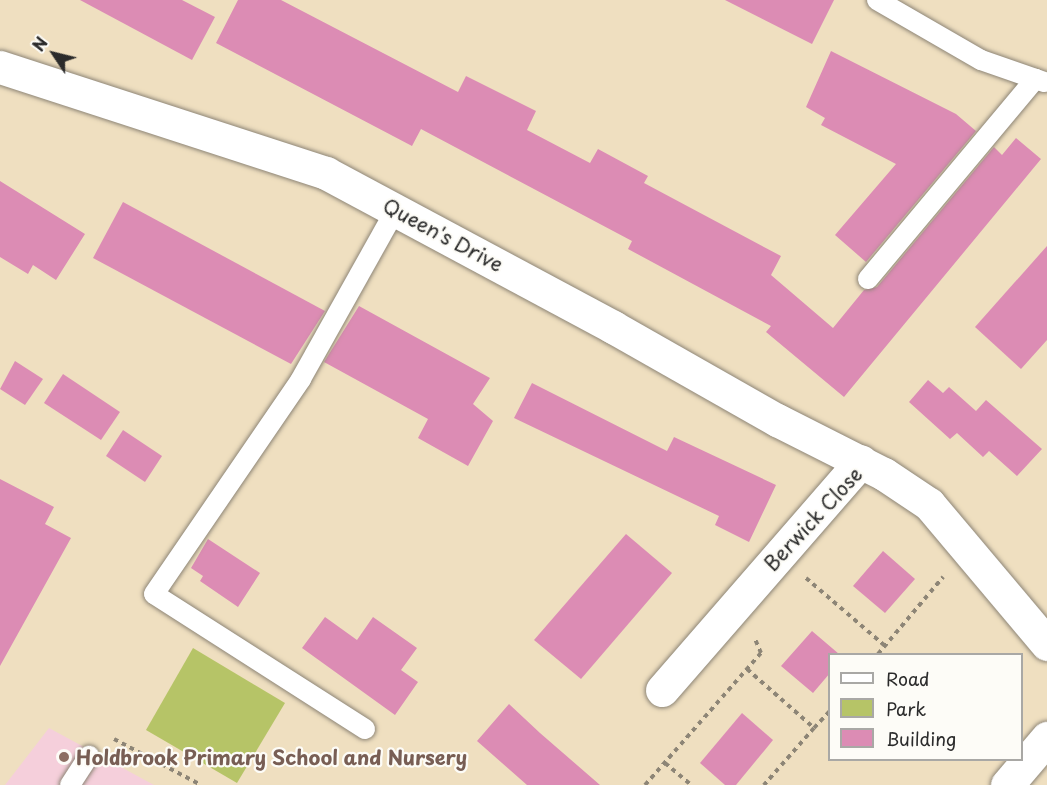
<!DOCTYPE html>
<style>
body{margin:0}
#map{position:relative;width:1047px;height:785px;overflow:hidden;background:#efdfc0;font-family:"Playpen Sans",sans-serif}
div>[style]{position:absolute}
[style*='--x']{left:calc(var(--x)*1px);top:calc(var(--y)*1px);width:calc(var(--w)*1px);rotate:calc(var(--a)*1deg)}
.built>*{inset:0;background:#f5cfdb}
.green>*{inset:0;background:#b6c467}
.building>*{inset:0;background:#dc8cb4}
.path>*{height:4px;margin-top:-2px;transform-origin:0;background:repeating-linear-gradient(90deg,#8d8576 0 4.5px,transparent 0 9px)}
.roads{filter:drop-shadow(0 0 2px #8d8576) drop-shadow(0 0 2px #8d8576)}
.service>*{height:20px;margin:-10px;padding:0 10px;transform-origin:10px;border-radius:10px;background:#fff}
.minor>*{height:33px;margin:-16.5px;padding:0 16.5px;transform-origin:16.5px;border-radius:16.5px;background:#fff}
.dots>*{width:16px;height:16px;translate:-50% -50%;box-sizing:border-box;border:3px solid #fdfcf7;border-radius:50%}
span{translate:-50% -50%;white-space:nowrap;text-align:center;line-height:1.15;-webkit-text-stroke:4.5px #fdfcf7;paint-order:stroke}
.street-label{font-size:20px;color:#2b2b2b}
.education-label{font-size:20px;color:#785e54;font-weight:700}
.left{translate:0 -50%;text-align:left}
.legend{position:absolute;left:828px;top:653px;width:195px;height:108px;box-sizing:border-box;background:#fdfcf7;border:2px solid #a9a8a5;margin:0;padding:8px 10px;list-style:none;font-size:18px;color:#2b2b2b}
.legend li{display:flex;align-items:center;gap:12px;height:30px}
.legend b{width:30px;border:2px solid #a9a8a5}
.north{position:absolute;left:24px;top:24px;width:60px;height:60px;-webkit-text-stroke:4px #fdfcf7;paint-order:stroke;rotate:305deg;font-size:16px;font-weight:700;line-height:24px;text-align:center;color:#2b2b2b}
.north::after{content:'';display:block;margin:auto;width:21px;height:27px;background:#2b2b2b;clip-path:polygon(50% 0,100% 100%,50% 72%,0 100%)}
</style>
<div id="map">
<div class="built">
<div style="clip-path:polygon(49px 728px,154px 785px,5px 785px)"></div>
</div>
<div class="green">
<div style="clip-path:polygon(193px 648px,285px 703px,237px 783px,146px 730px)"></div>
</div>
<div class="building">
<div style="clip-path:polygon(80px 0,182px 0,215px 17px,192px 60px)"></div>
<div style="clip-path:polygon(238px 0,281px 0,458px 92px,466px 76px,536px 111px,527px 130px,590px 163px,598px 149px,648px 176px,644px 183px,781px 256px,771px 275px,833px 328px,864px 290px,877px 287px,994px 147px,1002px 155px,1016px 138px,1041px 159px,844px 397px,766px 332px,771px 326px,628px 249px,632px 241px,421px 129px,412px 146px,216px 43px)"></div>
<div style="clip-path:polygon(725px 0,834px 0,812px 44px)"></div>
<div style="clip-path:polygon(831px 51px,956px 114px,976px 131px,866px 262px,835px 235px,896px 164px,821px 125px,825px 118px,806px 107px)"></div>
<div style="clip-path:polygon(0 181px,85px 234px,56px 280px,33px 265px,28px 274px,0 257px)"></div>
<div style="clip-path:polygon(123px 202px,325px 311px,291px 364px,93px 258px)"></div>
<div style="clip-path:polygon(1047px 246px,1047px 340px,1021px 369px,975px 327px)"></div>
<div style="clip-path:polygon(359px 306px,490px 378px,473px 404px,493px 421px,468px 466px,418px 438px,428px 419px,324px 362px)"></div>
<div style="clip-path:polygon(15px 361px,43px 379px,25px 405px,0 389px)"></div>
<div style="clip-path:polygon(63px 374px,120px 412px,101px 440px,44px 403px)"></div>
<div style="clip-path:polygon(928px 380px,943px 393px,949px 387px,976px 411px,986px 400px,1042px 449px,1017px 476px,989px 451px,983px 457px,957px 433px,950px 439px,909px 402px)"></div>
<div style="clip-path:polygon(532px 383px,667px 451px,674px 437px,776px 485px,749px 542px,715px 525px,719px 516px,514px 418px)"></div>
<div style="clip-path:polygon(123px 430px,162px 456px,145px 482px,106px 456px)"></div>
<div style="clip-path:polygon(0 479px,54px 507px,45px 524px,71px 538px,0 666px)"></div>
<div style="clip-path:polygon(626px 534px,672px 573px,581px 679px,534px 640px)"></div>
<div style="clip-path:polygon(208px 539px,260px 573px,238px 607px,200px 581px,203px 576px,191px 568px)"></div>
<div style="clip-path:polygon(883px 551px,915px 579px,885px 613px,853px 586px)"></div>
<div style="clip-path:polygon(325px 617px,357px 640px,373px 617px,417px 648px,401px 670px,418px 682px,395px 715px,302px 648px)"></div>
<div style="clip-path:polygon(812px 631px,839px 654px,830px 654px,830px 673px,813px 693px,781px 666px)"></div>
<div style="clip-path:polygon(509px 704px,540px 733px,600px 785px,527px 785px,477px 741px)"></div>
<div style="clip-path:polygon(742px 713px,773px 740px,736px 785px,725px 785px,700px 763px)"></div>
</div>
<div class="path">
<div style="--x:806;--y:578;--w:104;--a:40.7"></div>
<div style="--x:878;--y:654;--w:101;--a:-49.8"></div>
<div style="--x:747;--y:669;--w:89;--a:41.4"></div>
<div style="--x:814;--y:728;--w:76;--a:131.3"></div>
<div style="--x:814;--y:728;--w:23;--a:-47"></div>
<div style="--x:114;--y:739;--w:98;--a:27.9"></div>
<div style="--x:665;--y:763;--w:34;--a:40"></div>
<div style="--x:645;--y:785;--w:176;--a:-48.7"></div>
<div style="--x:761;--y:653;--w:15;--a:-113"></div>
</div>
<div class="roads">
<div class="service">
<div style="--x:877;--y:0;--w:120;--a:30"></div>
<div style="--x:981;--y:60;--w:67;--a:19.2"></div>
<div style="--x:868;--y:279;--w:261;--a:-50.1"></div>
<div style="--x:365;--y:729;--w:250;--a:-147.4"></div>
<div style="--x:154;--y:594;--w:260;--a:-55.6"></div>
<div style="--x:301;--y:379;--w:195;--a:-60.8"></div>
<div style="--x:70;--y:785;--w:35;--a:-57"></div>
</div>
<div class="minor">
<div style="--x:0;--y:67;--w:343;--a:18"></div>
<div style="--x:326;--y:173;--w:326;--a:28.2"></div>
<div style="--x:613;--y:327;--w:189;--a:29.6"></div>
<div style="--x:777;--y:420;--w:120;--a:26.8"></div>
<div style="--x:884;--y:474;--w:54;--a:33.7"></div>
<div style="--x:929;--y:504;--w:183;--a:49.9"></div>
<div style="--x:662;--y:690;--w:303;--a:-49"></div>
<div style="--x:1007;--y:785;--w:62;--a:-49.6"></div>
</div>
</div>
<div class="dots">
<div style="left:64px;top:757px;background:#8d6e63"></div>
</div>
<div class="street-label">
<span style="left:443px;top:235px;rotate:28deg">Queen's Drive</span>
<span style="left:813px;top:519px;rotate:-47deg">Berwick Close</span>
</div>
<div class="education-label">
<span class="left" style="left:76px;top:757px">Holdbrook Primary School and Nursery</span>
</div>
<ul class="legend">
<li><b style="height:8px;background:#fff"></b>Road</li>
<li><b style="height:16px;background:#b6c467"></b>Park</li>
<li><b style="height:16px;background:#dc8cb4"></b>Building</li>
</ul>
<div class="north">N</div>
</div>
